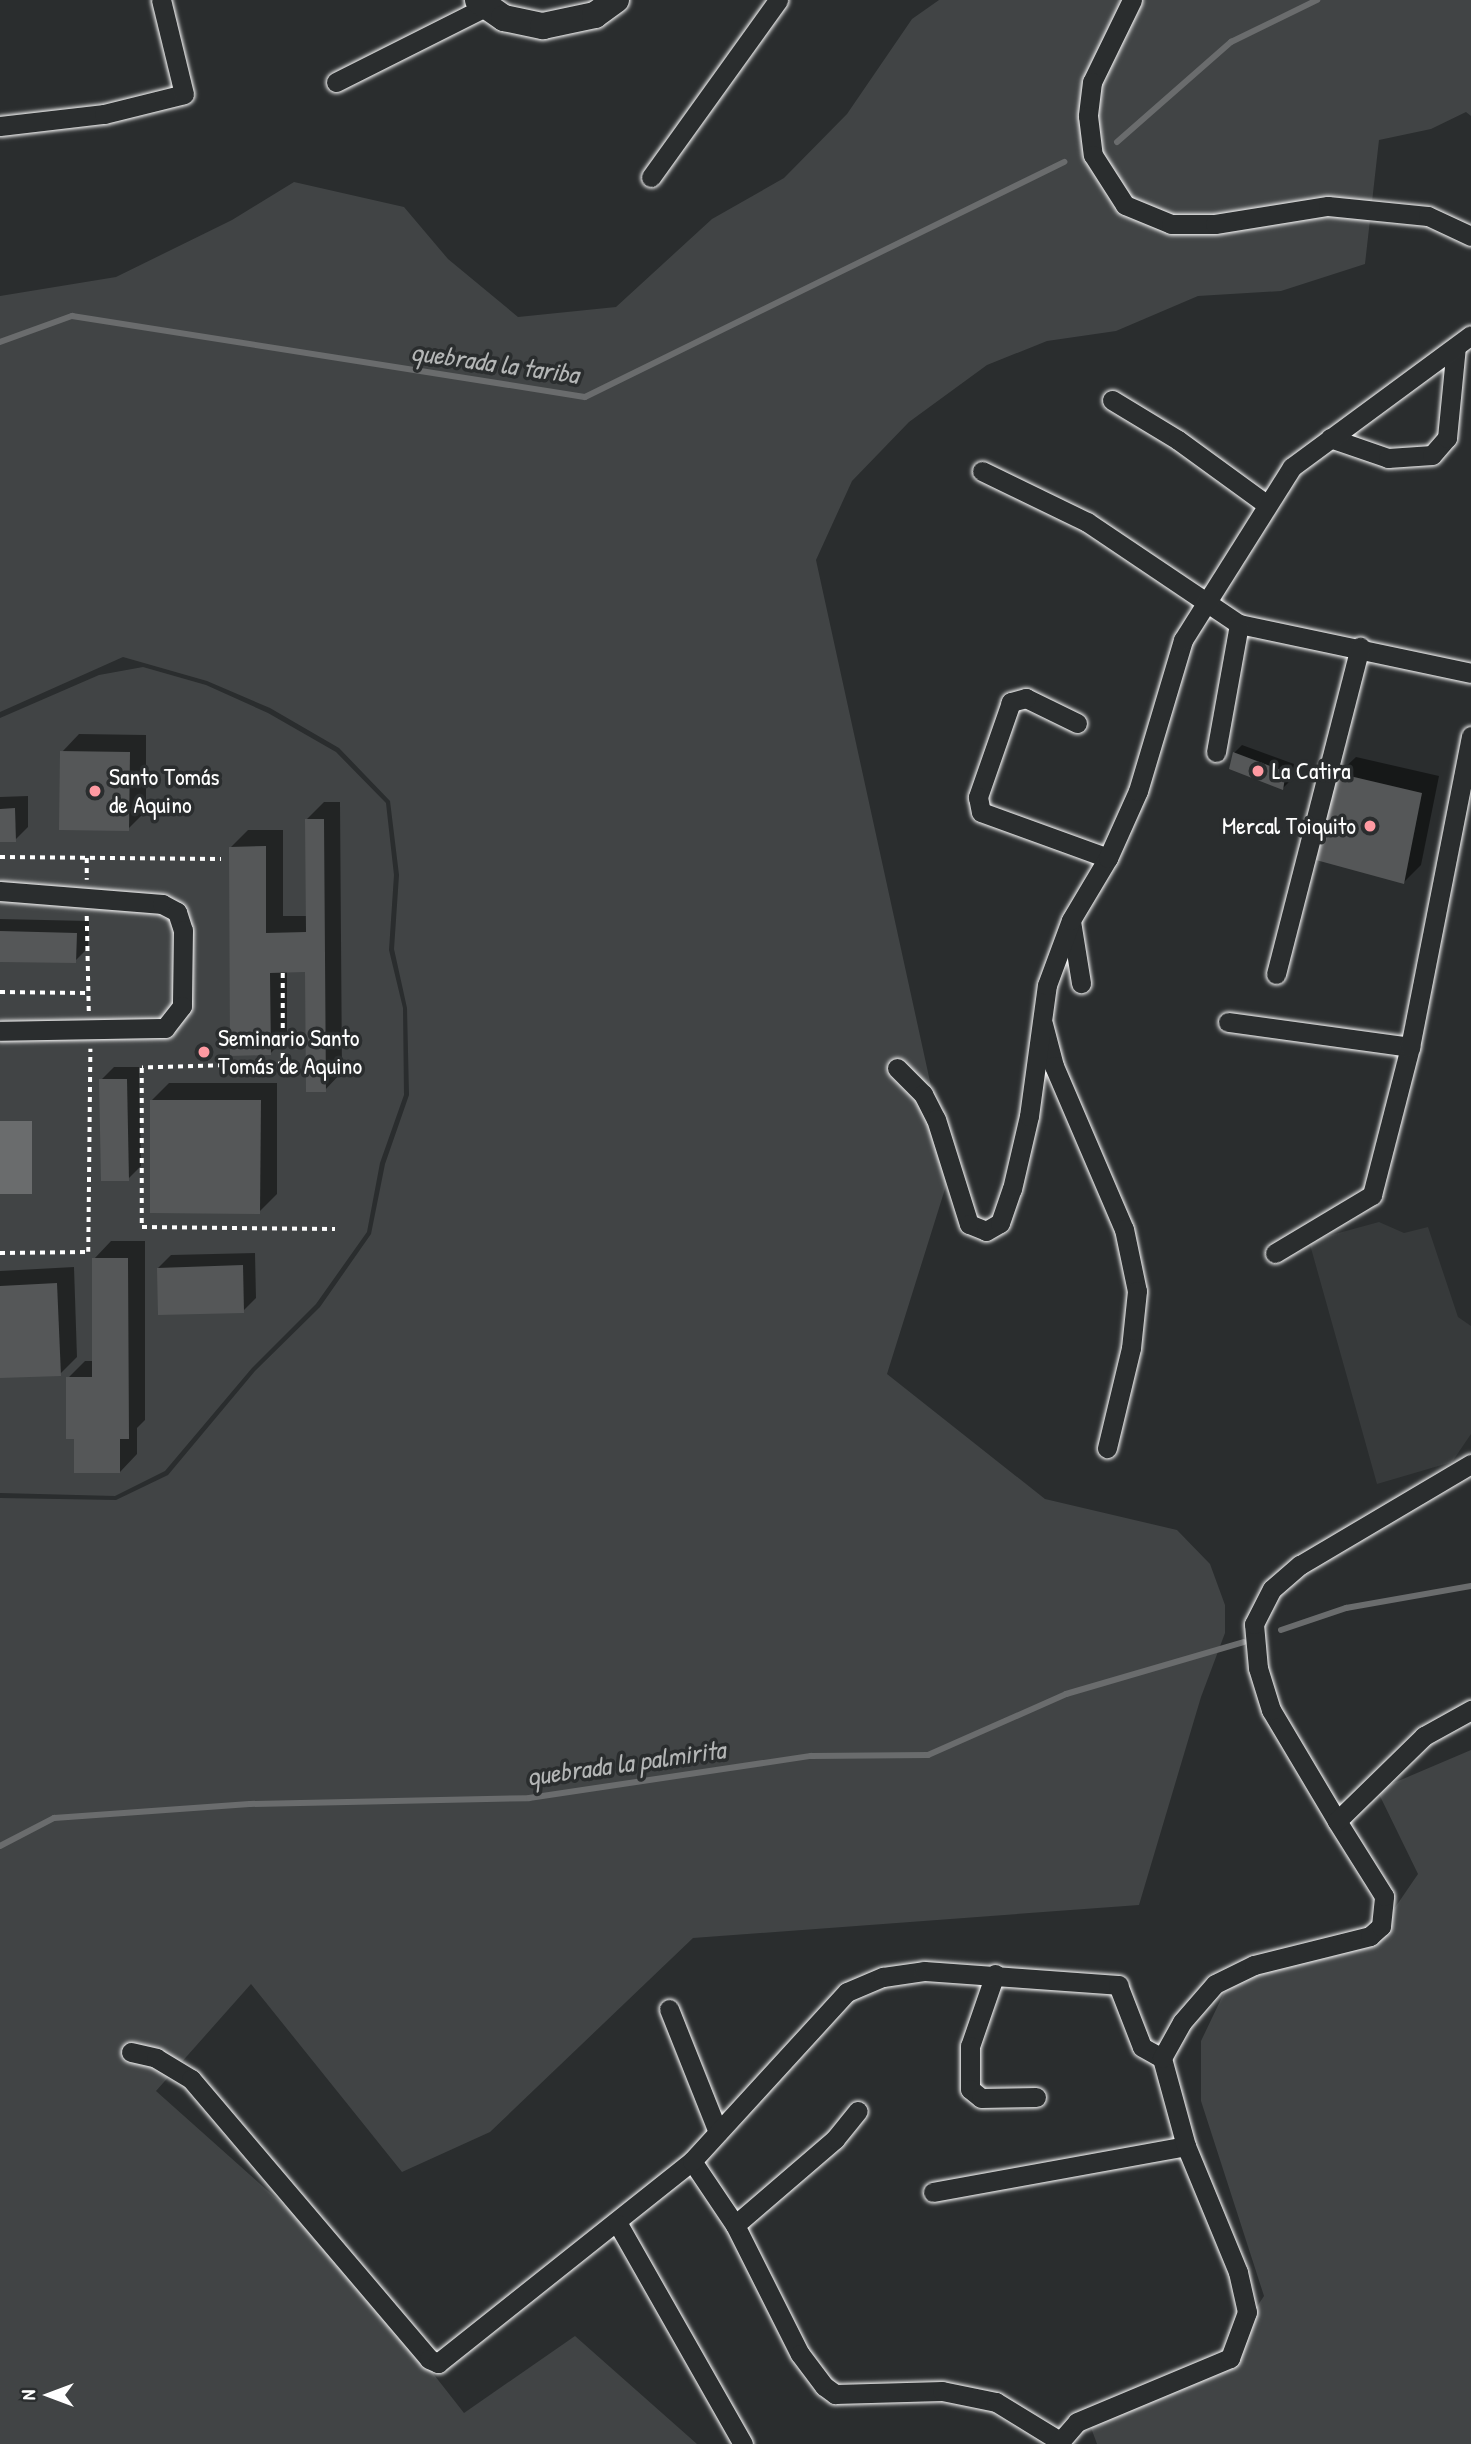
<!DOCTYPE html>
<meta charset="utf-8">
<style>
body{margin:0}
#map{position:relative;width:1471px;height:2444px;overflow:hidden;background:#2a2d2e;font-family:"Patrick Hand",sans-serif}
div>[style]{position:absolute}
[style*='--x']{left:calc(var(--x)*1px);top:calc(var(--y)*1px);width:calc(var(--w)*1px);rotate:calc(var(--a)*1deg)}
.built>*{inset:0;background:#373a3b}
.green>*{inset:0;background:#414445}
.water>*{inset:0;background:#6a6c6d}
.shadow>*{inset:0;background:#0007}
.stream>*{height:6px;margin:-3px;padding:0 3px;transform-origin:3px;border-radius:3px;background:#6a6c6d}
.building>*{inset:0;background:#555758}
.path>*{height:3.5px;margin-top:-1.75px;transform-origin:0;background:repeating-linear-gradient(90deg,#fff 0 5px,transparent 0 10px)}
.roads{filter:drop-shadow(0 0 2px #fff) drop-shadow(0 0 2px #fff)}
.street>*{height:19px;margin:-9.5px;padding:0 9.5px;transform-origin:9.5px;border-radius:9.5px;background:#2a2d2e}
.secondary>*{height:26px;margin:-13px;padding:0 13px;transform-origin:13px;border-radius:13px;background:#2a2d2e}
.dots>*{width:19px;height:19px;translate:-50% -50%;box-sizing:border-box;border:4px solid #2a2d2e;border-radius:50%}
span{translate:-50% -50%;white-space:nowrap;text-align:center;line-height:1.15;-webkit-text-stroke:7px #2a2d2e;paint-order:stroke}
.poi-label{font-size:24px;color:#fff}
.left{translate:0 -50%;text-align:left}
.right{translate:-100% -50%;text-align:right}
.water-label{font-size:26px;color:#b4b6b6;font-style:italic}
.north{position:absolute;left:14px;top:2360px;width:70px;height:70px;-webkit-text-stroke:5px #2a2d2e;paint-order:stroke;rotate:270deg;font-size:19px;font-weight:700;line-height:28px;text-align:center;color:#fff}
.north::after{content:'';display:block;margin:auto;width:24px;height:32px;background:#fff;clip-path:polygon(50% 0,100% 100%,50% 72%,0 100%)}
</style>
<div id="map">
<div class="built">
<div style="clip-path:polygon(1379px 1222px,1404px 1233px,1428px 1227px,1458px 1317px,1471px 1326px,1471px 1434px,1452px 1462px,1377px 1484px,1309px 1241px)"></div>
</div>
<div class="green">
<div style="clip-path:polygon(939px 0,1471px 0,1471px 116px,1466px 112px,1431px 129px,1379px 140px,1365px 264px,1281px 291px,1198px 296px,1116px 331px,1047px 341px,987px 365px,909px 422px,852px 481px,816px 560px,950px 1173px,887px 1374px,1045px 1499px,1177px 1530px,1210px 1564px,1225px 1605px,1225px 1633px,1201px 1697px,1139px 1905px,693px 1938px,490px 2132px,402px 2172px,251px 1984px,156px 2091px,341px 2256px,464px 2413px,575px 2336px,697px 2444px,0 2444px,0 1498px,116px 1500px,168px 1475px,255px 1371px,320px 1307px,371px 1234px,385px 1164px,409px 1095px,407px 1008px,394px 949px,399px 875px,390px 801px,339px 748px,270px 708px,207px 681px,123px 657px,0 712px,0 296px,116px 277px,232px 220px,294px 182px,404px 207px,448px 259px,518px 317px,616px 307px,712px 219px,784px 178px,847px 114px,912px 19px)"></div>
<div style="clip-path:polygon(143px 667px,206px 685px,268px 713px,336px 752px,386px 803px,394px 875px,389px 950px,403px 1008px,404px 1095px,380px 1163px,367px 1232px,316px 1304px,252px 1368px,165px 1471px,115px 1496px,0 1493px,0 718px,99px 675px)"></div>
<div style="clip-path:polygon(1471px 1750px,1471px 2444px,1097px 2444px,1090px 2425px,1220px 2363px,1264px 2296px,1201px 2101px,1201px 2041px,1233px 1974px,1379px 1931px,1418px 1874px,1377px 1790px)"></div>
</div>
<div class="water">
<div style="clip-path:polygon(0 1121px,32px 1121px,32px 1194px,0 1194px)"></div>
</div>
<div class="shadow">
<div style="clip-path:polygon(79px 734px,146px 735px,146px 811px,128px 829px,62px 752px)"></div>
<div style="clip-path:polygon(1242px 745px,1294px 764px,1291px 780px,1283px 788px,1234px 753px)"></div>
<div style="clip-path:polygon(1356px 757px,1439px 776px,1421px 865px,1404px 882px,1338px 774px)"></div>
<div style="clip-path:polygon(28px 796px,28px 827px,15px 840px,0 841px,0 797px)"></div>
<div style="clip-path:polygon(324px 802px,340px 802px,342px 1072px,325px 1090px,307px 970px,287px 971px,287px 1036px,270px 1054px,231px 847px,248px 830px,283px 830px,283px 916px,307px 916px,306px 820px)"></div>
<div style="clip-path:polygon(0 919px,89px 921px,88px 948px,75px 961px,0 960px)"></div>
<div style="clip-path:polygon(114px 1067px,139px 1067px,141px 1166px,128px 1179px,101px 1080px)"></div>
<div style="clip-path:polygon(169px 1083px,277px 1083px,277px 1194px,259px 1212px,152px 1100px)"></div>
<div style="clip-path:polygon(111px 1241px,145px 1241px,145px 1420px,137px 1428px,137px 1454px,120px 1472px,76px 1437px,68px 1378px,85px 1361px,94px 1361px,94px 1259px)"></div>
<div style="clip-path:polygon(255px 1253px,256px 1298px,243px 1311px,158px 1268px,171px 1255px)"></div>
<div style="clip-path:polygon(74px 1267px,77px 1357px,60px 1374px,0 1376px,0 1271px)"></div>
</div>
<div class="stream">
<div style="--x:1117;--y:142;--w:152;--a:-41.3"></div>
<div style="--x:1231;--y:42;--w:96;--a:-26"></div>
<div style="--x:0;--y:342;--w:77;--a:-19.9"></div>
<div style="--x:72;--y:316;--w:519;--a:8.97"></div>
<div style="--x:585;--y:397;--w:534;--a:-26.13"></div>
<div style="--x:1281;--y:1630;--w:69;--a:-18.7"></div>
<div style="--x:1346;--y:1608;--w:127;--a:-10"></div>
<div style="--x:0;--y:1846;--w:61;--a:-27.4"></div>
<div style="--x:54;--y:1818;--w:196;--a:-4.1"></div>
<div style="--x:250;--y:1804;--w:279;--a:-1.2"></div>
<div style="--x:529;--y:1798;--w:285;--a:-8.5"></div>
<div style="--x:811;--y:1756;--w:117;--a:-0.5"></div>
<div style="--x:928;--y:1755;--w:151;--a:-23.8"></div>
<div style="--x:1066;--y:1694;--w:185;--a:-16.3"></div>
</div>
<div class="building">
<div style="clip-path:polygon(60px 751px,130px 752px,129px 831px,59px 830px)"></div>
<div style="clip-path:polygon(1233px 752px,1286px 772px,1283px 790px,1229px 769px)"></div>
<div style="clip-path:polygon(1337px 773px,1422px 793px,1404px 884px,1316px 860px)"></div>
<div style="clip-path:polygon(15px 808px,16px 842px,0 842px,0 809px)"></div>
<div style="clip-path:polygon(305px 819px,324px 819px,326px 1092px,306px 1092px,305px 972px,270px 973px,271px 1055px,230px 1056px,229px 847px,266px 846px,266px 933px,306px 932px)"></div>
<div style="clip-path:polygon(0 931px,77px 933px,76px 963px,0 962px)"></div>
<div style="clip-path:polygon(99px 1079px,127px 1079px,129px 1181px,101px 1181px)"></div>
<div style="clip-path:polygon(150px 1100px,261px 1100px,260px 1214px,150px 1213px)"></div>
<div style="clip-path:polygon(92px 1258px,128px 1258px,129px 1439px,120px 1439px,120px 1473px,74px 1473px,74px 1439px,66px 1439px,66px 1377px,92px 1377px)"></div>
<div style="clip-path:polygon(243px 1265px,244px 1313px,158px 1315px,157px 1268px)"></div>
<div style="clip-path:polygon(57px 1283px,61px 1376px,0 1378px,0 1286px)"></div>
</div>
<div class="path">
<div style="--x:0;--y:857;--w:221;--a:0.5"></div>
<div style="--x:87;--y:858;--w:22;--a:90"></div>
<div style="--x:87;--y:916;--w:97;--a:88.8"></div>
<div style="--x:283;--y:973;--w:91;--a:90"></div>
<div style="--x:283;--y:1064;--w:141;--a:178.4"></div>
<div style="--x:142;--y:1068;--w:159;--a:90"></div>
<div style="--x:142;--y:1227;--w:193;--a:0.6"></div>
<div style="--x:0;--y:992;--w:87;--a:0.7"></div>
<div style="--x:0;--y:1253;--w:88;--a:-0.7"></div>
<div style="--x:88;--y:1252;--w:203;--a:-89.4"></div>
</div>
<div class="roads">
<div class="street">
<div style="--x:1132;--y:0;--w:91;--a:116"></div>
<div style="--x:1092;--y:82;--w:34;--a:97"></div>
<div style="--x:1088;--y:116;--w:39;--a:83"></div>
<div style="--x:1093;--y:155;--w:59;--a:57.4"></div>
<div style="--x:1125;--y:205;--w:50;--a:22.4"></div>
<div style="--x:1171;--y:224;--w:44;--a:0"></div>
<div style="--x:1215;--y:224;--w:114;--a:-9.1"></div>
<div style="--x:1328;--y:206;--w:100;--a:5.7"></div>
<div style="--x:1428;--y:216;--w:47;--a:24.9"></div>
<div style="--x:336;--y:82;--w:167;--a:-26.7"></div>
<div style="--x:0;--y:126;--w:105;--a:-6.6"></div>
<div style="--x:104;--y:114;--w:82;--a:-14"></div>
<div style="--x:184;--y:94;--w:97;--a:-103.7"></div>
<div style="--x:651;--y:177;--w:218;--a:-54.3"></div>
<div style="--x:1112;--y:400;--w:77;--a:31.2"></div>
<div style="--x:1178;--y:440;--w:109;--a:36"></div>
<div style="--x:1330;--y:438;--w:61;--a:19"></div>
<div style="--x:1388;--y:458;--w:44;--a:-3.9"></div>
<div style="--x:1432;--y:455;--w:23;--a:-49"></div>
<div style="--x:1447;--y:438;--w:91;--a:-84.4"></div>
<div style="--x:982;--y:471;--w:117;--a:25.9"></div>
<div style="--x:1087;--y:522;--w:183;--a:33.9"></div>
<div style="--x:1239;--y:624;--w:237;--a:11.9"></div>
<div style="--x:1077;--y:723;--w:57;--a:-153.9"></div>
<div style="--x:1026;--y:698;--w:16;--a:165"></div>
<div style="--x:1011;--y:702;--w:101;--a:109.2"></div>
<div style="--x:978;--y:797;--w:15;--a:79"></div>
<div style="--x:981;--y:812;--w:135;--a:19.9"></div>
<div style="--x:1216;--y:752;--w:130;--a:-79.8"></div>
<div style="--x:0;--y:891;--w:163;--a:4.6"></div>
<div style="--x:162;--y:904;--w:17;--a:28"></div>
<div style="--x:177;--y:912;--w:19;--a:72"></div>
<div style="--x:183;--y:930;--w:76;--a:90.8"></div>
<div style="--x:182;--y:1006;--w:28;--a:128"></div>
<div style="--x:165;--y:1028;--w:165;--a:179"></div>
<div style="--x:1071;--y:921;--w:63;--a:80.8"></div>
<div style="--x:1276;--y:974;--w:338;--a:-75.6"></div>
<div style="--x:1228;--y:1022;--w:184;--a:7.8"></div>
<div style="--x:1043;--y:1024;--w:43;--a:75.3"></div>
<div style="--x:1054;--y:1066;--w:177;--a:66.8"></div>
<div style="--x:1124;--y:1229;--w:63;--a:78.2"></div>
<div style="--x:1137;--y:1291;--w:57;--a:96"></div>
<div style="--x:1131;--y:1348;--w:103;--a:103.5"></div>
<div style="--x:897;--y:1068;--w:37;--a:45"></div>
<div style="--x:923;--y:1094;--w:28;--a:63"></div>
<div style="--x:936;--y:1119;--w:110;--a:72.6"></div>
<div style="--x:969;--y:1224;--w:18;--a:22"></div>
<div style="--x:986;--y:1231;--w:16;--a:-30"></div>
<div style="--x:1000;--y:1223;--w:36;--a:-71"></div>
<div style="--x:1012;--y:1189;--w:75;--a:-76.9"></div>
<div style="--x:1029;--y:1116;--w:132;--a:-82.2"></div>
<div style="--x:1047;--y:985;--w:69;--a:-69.7"></div>
<div style="--x:1071;--y:920;--w:72;--a:-59.2"></div>
<div style="--x:1108;--y:858;--w:73;--a:-65.9"></div>
<div style="--x:1138;--y:791;--w:158;--a:-73.4"></div>
<div style="--x:1183;--y:640;--w:204;--a:-57.8"></div>
<div style="--x:1292;--y:467;--w:222;--a:-36.4"></div>
<div style="--x:1275;--y:1253;--w:113;--a:-30.9"></div>
<div style="--x:1372;--y:1195;--w:153;--a:-75.6"></div>
<div style="--x:1410;--y:1047;--w:317;--a:-78.9"></div>
<div style="--x:1337;--y:1821;--w:129;--a:-120.7"></div>
<div style="--x:1271;--y:1710;--w:44;--a:-107.2"></div>
<div style="--x:1258;--y:1668;--w:44;--a:-95.2"></div>
<div style="--x:1254;--y:1624;--w:39;--a:-63"></div>
<div style="--x:1272;--y:1589;--w:37;--a:-41"></div>
<div style="--x:1300;--y:1565;--w:199;--a:-30.6"></div>
<div style="--x:995;--y:1974;--w:76;--a:109.1"></div>
<div style="--x:970;--y:2046;--w:43;--a:90"></div>
<div style="--x:970;--y:2089;--w:14;--a:39"></div>
<div style="--x:981;--y:2098;--w:55;--a:-1"></div>
<div style="--x:669;--y:2009;--w:132;--a:68.3"></div>
<div style="--x:131;--y:2052;--w:26;--a:13"></div>
<div style="--x:156;--y:2058;--w:41;--a:31"></div>
<div style="--x:191;--y:2079;--w:367;--a:49.6"></div>
<div style="--x:429;--y:2359;--w:10;--a:24"></div>
<div style="--x:438;--y:2363;--w:325;--a:-38.5"></div>
<div style="--x:692;--y:2161;--w:77;--a:56.1"></div>
<div style="--x:735;--y:2225;--w:144;--a:63.3"></div>
<div style="--x:800;--y:2354;--w:40;--a:53"></div>
<div style="--x:824;--y:2386;--w:14;--a:36"></div>
<div style="--x:835;--y:2394;--w:107;--a:-1.6"></div>
<div style="--x:942;--y:2391;--w:55;--a:11.5"></div>
<div style="--x:996;--y:2402;--w:73;--a:31.5"></div>
<div style="--x:692;--y:2161;--w:229;--a:-47.5"></div>
<div style="--x:847;--y:1992;--w:39;--a:-23"></div>
<div style="--x:883;--y:1977;--w:41;--a:-8.3"></div>
<div style="--x:924;--y:1971;--w:195;--a:4.1"></div>
<div style="--x:1118;--y:1985;--w:66;--a:68.8"></div>
<div style="--x:1142;--y:2047;--w:23;--a:29"></div>
<div style="--x:933;--y:2192;--w:257;--a:-10.3"></div>
<div style="--x:618;--y:2224;--w:253;--a:60.4"></div>
<div style="--x:735;--y:2225;--w:132;--a:-40.7"></div>
<div style="--x:835;--y:2139;--w:36;--a:-51"></div>
<div style="--x:1058;--y:2444;--w:29;--a:-49"></div>
<div style="--x:1077;--y:2422;--w:166;--a:-22.7"></div>
<div style="--x:1230;--y:2358;--w:49;--a:-69.7"></div>
<div style="--x:1247;--y:2312;--w:41;--a:-102.7"></div>
<div style="--x:1238;--y:2272;--w:136;--a:-112.4"></div>
<div style="--x:1186;--y:2146;--w:91;--a:-105.3"></div>
<div style="--x:1162;--y:2058;--w:41;--a:-60.9"></div>
<div style="--x:1182;--y:2022;--w:50;--a:-49"></div>
<div style="--x:1215;--y:1984;--w:43;--a:-26"></div>
<div style="--x:1254;--y:1965;--w:120;--a:-14"></div>
<div style="--x:1370;--y:1936;--w:15;--a:-42"></div>
<div style="--x:1381;--y:1926;--w:30;--a:-84"></div>
<div style="--x:1384;--y:1896;--w:89;--a:-122.1"></div>
<div style="--x:1337;--y:1821;--w:122;--a:-44.3"></div>
<div style="--x:1424;--y:1736;--w:54;--a:-29"></div>
</div>
<div class="secondary">
<div style="--x:478;--y:0;--w:32;--a:35"></div>
<div style="--x:504;--y:18;--w:40;--a:12"></div>
<div style="--x:543;--y:26;--w:53;--a:-11.9"></div>
<div style="--x:595;--y:15;--w:26;--a:-36"></div>
</div>
</div>
<div class="dots">
<div style="left:1258px;top:771px;background:#ff9aa2"></div>
<div style="left:95px;top:791px;background:#ff9aa2"></div>
<div style="left:1370px;top:826px;background:#ff9aa2"></div>
<div style="left:204px;top:1052px;background:#ff9aa2"></div>
</div>
<div class="poi-label">
<span class="left" style="left:1272px;top:771px">La Catira</span>
<span class="left" style="left:109px;top:791px">Santo Tomás<br>de Aquino</span>
<span class="right" style="left:1356px;top:826px">Mercal Toiquito</span>
<span class="left" style="left:218px;top:1052px">Seminario Santo<br>Tomás de Aquino</span>
</div>
<div class="water-label">
<span style="left:495px;top:363px;rotate:8deg">quebrada la tariba</span>
<span style="left:626px;top:1763px;rotate:-8deg">quebrada la palmirita</span>
</div>
<div class="north">N</div>
</div>
